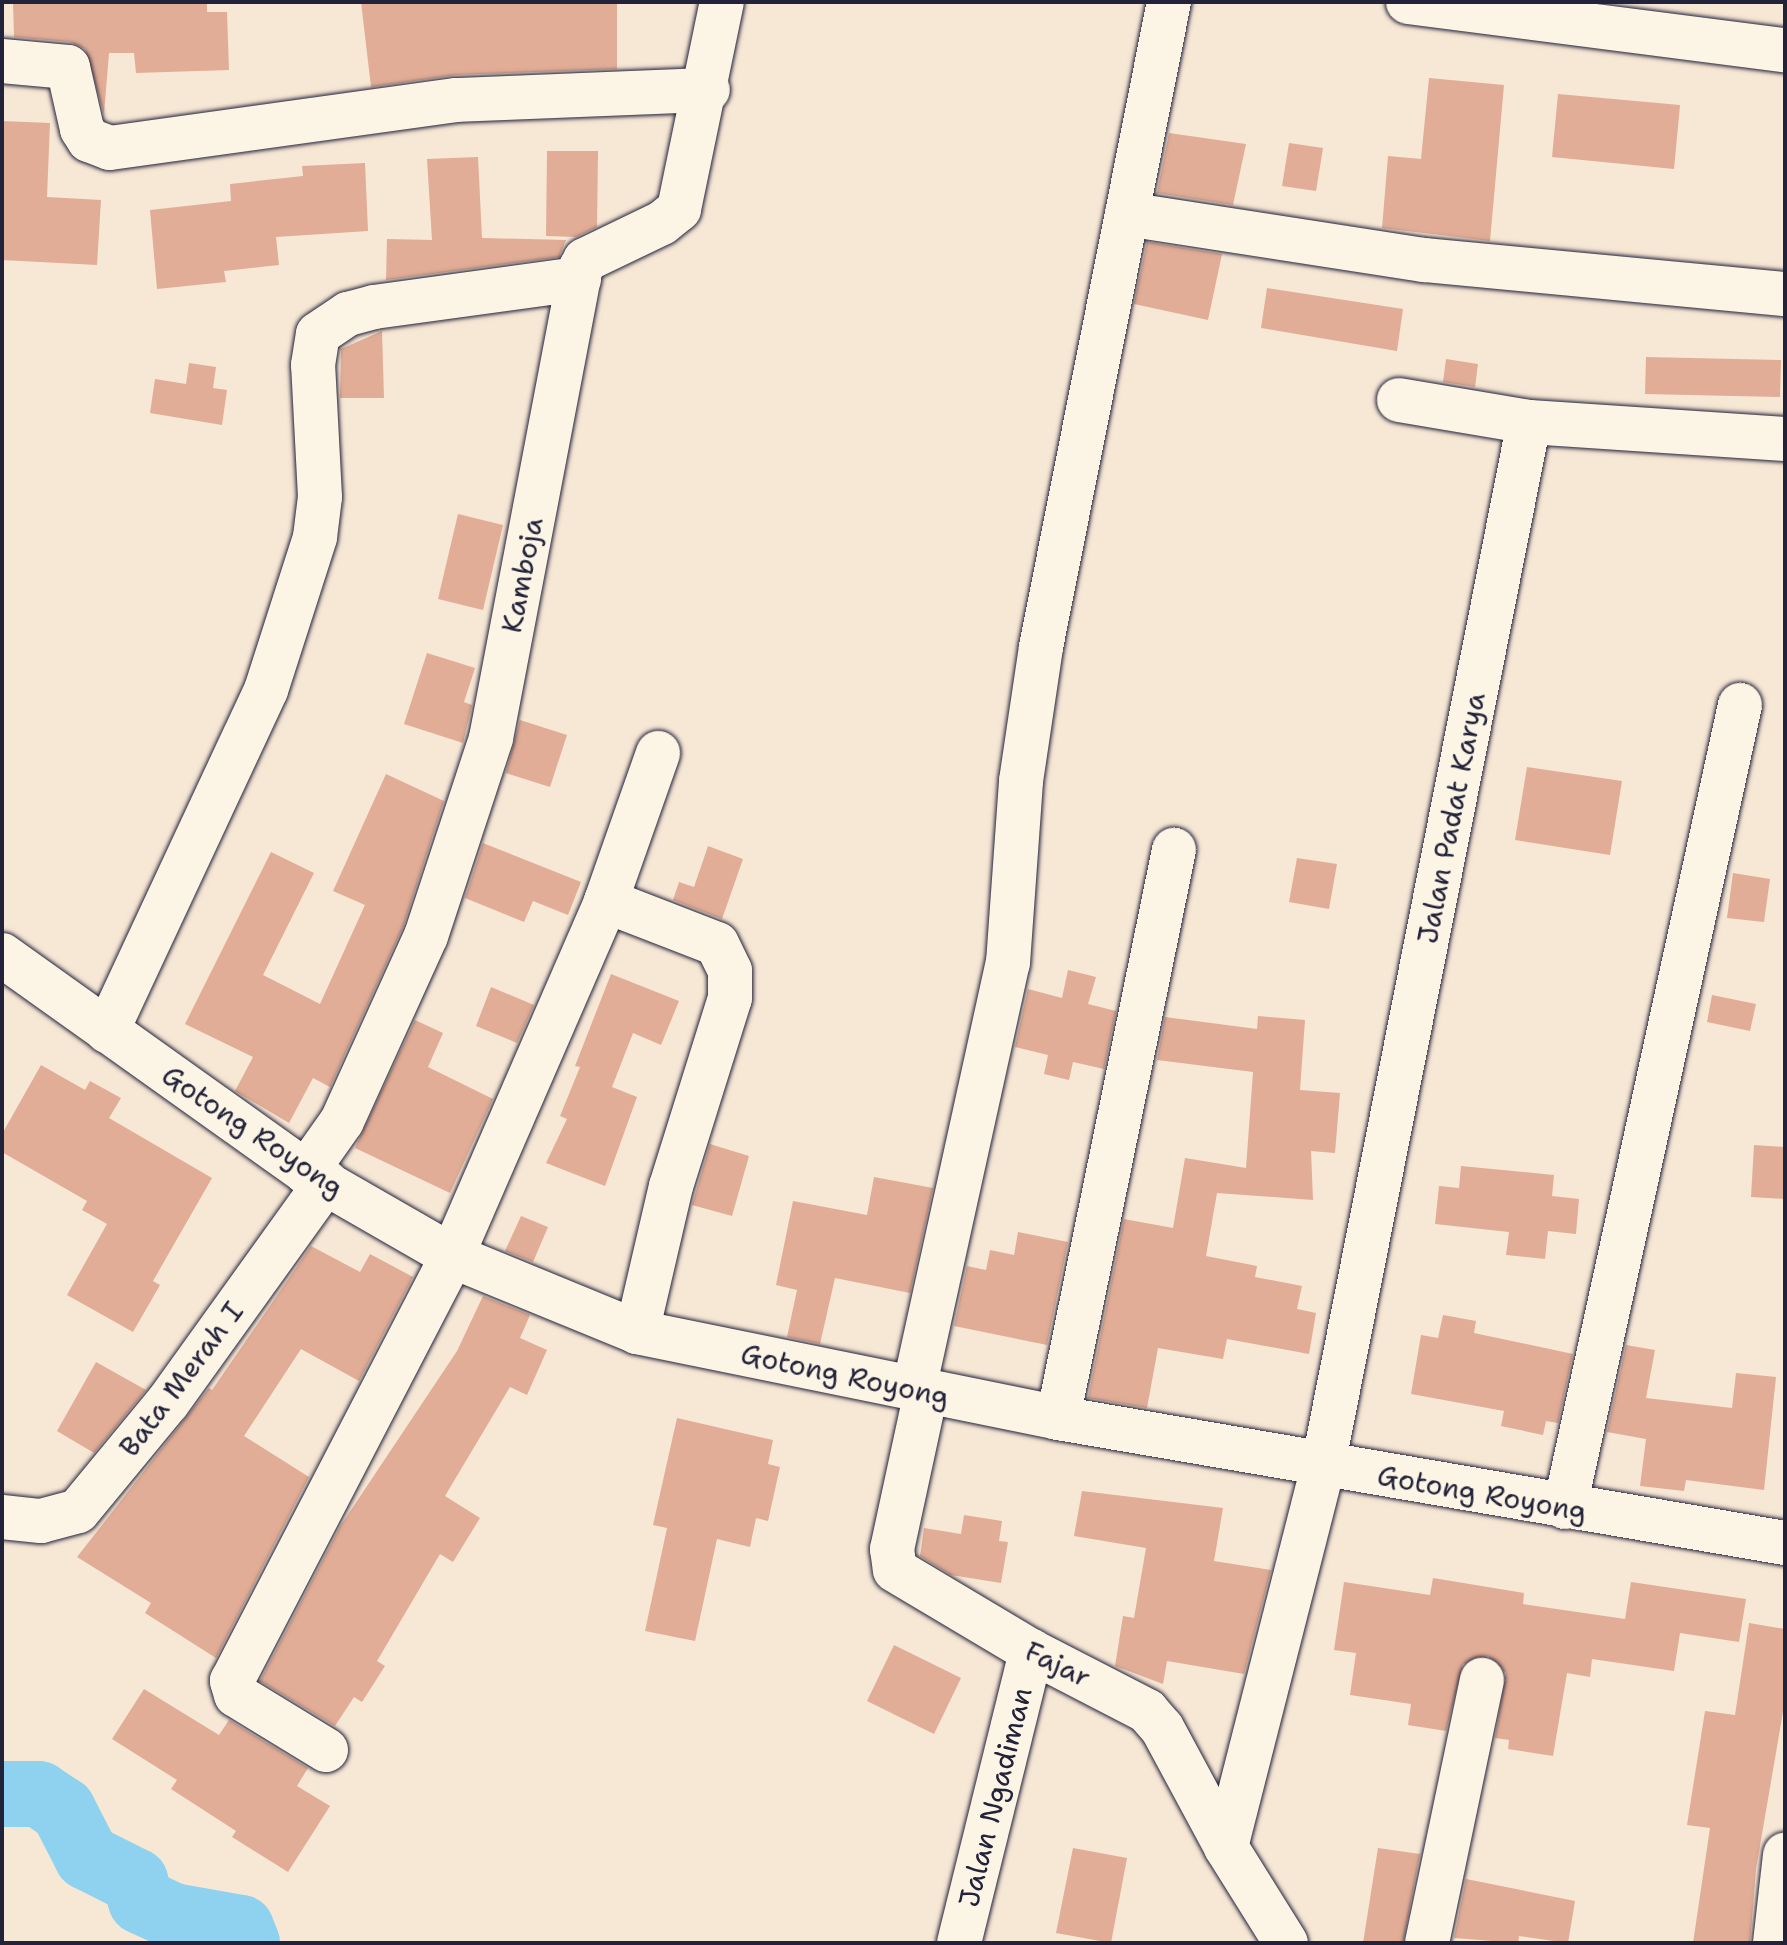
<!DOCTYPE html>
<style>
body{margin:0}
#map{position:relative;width:1787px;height:1945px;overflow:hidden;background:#f7e7d5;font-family:"Shantell Sans",sans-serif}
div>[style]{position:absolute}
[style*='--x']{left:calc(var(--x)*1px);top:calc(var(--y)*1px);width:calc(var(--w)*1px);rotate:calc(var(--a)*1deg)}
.river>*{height:66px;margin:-33px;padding:0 33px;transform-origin:33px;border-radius:33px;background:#8ed2ef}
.building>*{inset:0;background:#e2ad96}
.roads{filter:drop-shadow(0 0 2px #22223b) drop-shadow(0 0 2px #22223b)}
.minor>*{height:44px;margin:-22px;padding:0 22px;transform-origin:22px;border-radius:22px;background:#fcf5e5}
span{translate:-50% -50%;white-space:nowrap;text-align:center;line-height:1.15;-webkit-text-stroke:6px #fcf5e5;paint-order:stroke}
.street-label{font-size:28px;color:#22223b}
.frame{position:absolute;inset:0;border:4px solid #22223b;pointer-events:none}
</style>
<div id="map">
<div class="river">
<div style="--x:2;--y:1794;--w:37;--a:0"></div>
<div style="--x:39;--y:1794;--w:29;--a:34"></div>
<div style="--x:63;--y:1810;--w:53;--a:62.9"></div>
<div style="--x:87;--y:1857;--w:54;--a:26.6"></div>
<div style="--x:135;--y:1881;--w:21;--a:73"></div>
<div style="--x:141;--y:1901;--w:35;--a:25"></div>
<div style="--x:173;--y:1916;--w:69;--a:10"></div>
<div style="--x:241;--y:1928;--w:16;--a:68"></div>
</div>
<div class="building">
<div style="clip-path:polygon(13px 2px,207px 2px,207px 12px,227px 12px,229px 70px,136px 73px,134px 53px,109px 53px,104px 114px,85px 49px,70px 42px,14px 37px)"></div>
<div style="clip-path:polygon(361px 2px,617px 2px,617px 69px,456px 75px,371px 87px)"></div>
<div style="clip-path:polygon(1429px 78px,1504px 85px,1490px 241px,1382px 228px,1388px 156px,1421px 159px)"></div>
<div style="clip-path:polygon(1558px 94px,1680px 105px,1674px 169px,1552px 157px)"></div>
<div style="clip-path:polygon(2px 121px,50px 123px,47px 197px,101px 200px,97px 265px,2px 260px)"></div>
<div style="clip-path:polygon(1169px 133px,1246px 144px,1233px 205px,1157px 193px)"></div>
<div style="clip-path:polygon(1289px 143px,1323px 148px,1316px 191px,1282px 186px)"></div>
<div style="clip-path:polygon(547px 151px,598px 151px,597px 227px,576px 237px,546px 236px)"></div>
<div style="clip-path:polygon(478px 157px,482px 238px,566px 240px,559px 257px,386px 280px,387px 239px,432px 240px,427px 159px)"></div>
<div style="clip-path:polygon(365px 163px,368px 231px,276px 237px,279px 265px,224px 271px,226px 282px,157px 289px,150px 210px,231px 201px,230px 184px,303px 176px,302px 166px)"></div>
<div style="clip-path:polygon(1147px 242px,1222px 254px,1208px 320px,1134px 304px)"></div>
<div style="clip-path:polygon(1267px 288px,1403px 309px,1397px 351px,1261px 328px)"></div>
<div style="clip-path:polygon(382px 331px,384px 398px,340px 398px,341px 349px)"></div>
<div style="clip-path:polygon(1646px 357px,1781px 360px,1780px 397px,1645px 394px)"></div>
<div style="clip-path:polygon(1446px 359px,1478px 364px,1475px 387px,1443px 382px)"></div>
<div style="clip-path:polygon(189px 363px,216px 367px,213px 388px,227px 390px,222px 425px,150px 413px,155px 379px,186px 384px)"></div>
<div style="clip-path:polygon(458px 514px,503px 525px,483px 610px,438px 599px)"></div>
<div style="clip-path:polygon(427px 653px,475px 668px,464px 702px,472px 705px,463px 743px,404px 724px)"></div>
<div style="clip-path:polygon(520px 720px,567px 735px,550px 787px,506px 773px)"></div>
<div style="clip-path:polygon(1527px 767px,1622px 781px,1610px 855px,1515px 840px)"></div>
<div style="clip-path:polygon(386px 774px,444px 801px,403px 927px,330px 1087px,313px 1078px,289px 1123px,235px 1091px,253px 1057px,185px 1024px,271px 852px,314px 873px,263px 975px,320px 1004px,365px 905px,333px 891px)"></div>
<div style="clip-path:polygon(483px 843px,581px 882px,568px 915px,533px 901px,524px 922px,465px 898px)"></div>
<div style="clip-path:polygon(708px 846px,743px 859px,722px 919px,673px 900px,679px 882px,694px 887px)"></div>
<div style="clip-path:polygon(1297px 858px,1337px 864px,1329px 909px,1289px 902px)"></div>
<div style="clip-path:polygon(1733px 873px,1770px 879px,1764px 922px,1727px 918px)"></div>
<div style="clip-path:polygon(1068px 970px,1096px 977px,1088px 1004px,1116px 1011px,1104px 1069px,1073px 1062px,1069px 1080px,1044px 1074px,1048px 1055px,1015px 1047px,1028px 989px,1062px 998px)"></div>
<div style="clip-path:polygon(611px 974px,679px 1001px,661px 1045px,633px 1033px,612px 1087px,637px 1097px,605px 1186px,546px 1163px,567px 1119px,560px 1116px,580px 1067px,575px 1066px)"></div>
<div style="clip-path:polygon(491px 987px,534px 1005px,517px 1043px,476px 1026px)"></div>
<div style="clip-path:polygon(1712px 995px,1756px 1004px,1750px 1031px,1707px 1022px)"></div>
<div style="clip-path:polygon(1258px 1016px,1305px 1020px,1300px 1090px,1340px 1093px,1335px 1153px,1311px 1151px,1313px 1200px,1217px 1193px,1206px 1256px,1257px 1266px,1255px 1277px,1302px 1286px,1297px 1309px,1316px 1313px,1309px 1354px,1227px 1339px,1223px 1359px,1158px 1348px,1147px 1408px,1088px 1398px,1124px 1219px,1173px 1228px,1185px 1158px,1246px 1168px,1253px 1072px,1157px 1060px,1165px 1017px,1257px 1029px)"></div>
<div style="clip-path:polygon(415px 1020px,443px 1033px,428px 1067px,493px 1099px,450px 1193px,355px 1148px)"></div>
<div style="clip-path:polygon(41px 1065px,85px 1090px,90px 1081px,121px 1098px,109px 1118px,212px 1178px,153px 1281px,160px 1285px,133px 1332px,67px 1295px,107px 1224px,82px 1210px,87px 1201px,2px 1152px,2px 1134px)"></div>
<div style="clip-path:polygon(710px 1144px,749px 1156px,732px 1216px,692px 1205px)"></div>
<div style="clip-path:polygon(1754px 1145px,1785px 1147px,1785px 1199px,1751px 1197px)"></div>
<div style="clip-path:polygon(1461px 1166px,1554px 1175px,1552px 1196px,1579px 1199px,1576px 1234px,1548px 1231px,1545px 1259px,1506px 1255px,1509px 1232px,1435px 1224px,1439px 1186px,1459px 1188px)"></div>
<div style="clip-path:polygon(874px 1177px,933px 1188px,910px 1293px,835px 1278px,820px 1344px,787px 1337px,797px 1290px,776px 1285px,793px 1201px,867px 1215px)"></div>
<div style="clip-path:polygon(521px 1216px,548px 1227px,533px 1262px,505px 1251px)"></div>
<div style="clip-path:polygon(1018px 1232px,1068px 1242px,1047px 1345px,954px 1326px,967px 1266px,986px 1270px,990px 1250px,1014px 1255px)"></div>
<div style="clip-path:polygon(311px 1246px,360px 1272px,370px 1254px,413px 1277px,359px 1381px,301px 1349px,244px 1436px,309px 1477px,216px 1658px,145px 1613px,151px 1603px,77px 1557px,209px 1388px,212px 1390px)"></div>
<div style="clip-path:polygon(483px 1296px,530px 1315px,520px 1338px,547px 1350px,527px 1395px,510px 1387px,445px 1496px,480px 1518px,453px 1562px,440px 1554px,377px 1661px,385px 1666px,362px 1702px,354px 1697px,335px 1726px,260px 1681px,341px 1525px,457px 1351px)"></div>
<div style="clip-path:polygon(1443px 1315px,1476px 1321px,1474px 1333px,1573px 1354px,1558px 1423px,1546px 1421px,1543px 1435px,1501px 1426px,1504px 1411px,1411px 1394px,1421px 1335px,1438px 1338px)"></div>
<div style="clip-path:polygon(1626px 1345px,1655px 1350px,1646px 1398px,1732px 1408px,1736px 1373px,1776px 1377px,1764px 1490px,1686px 1480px,1684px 1491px,1640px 1486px,1646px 1439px,1607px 1432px)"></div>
<div style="clip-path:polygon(96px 1362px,146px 1390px,94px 1453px,57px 1431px)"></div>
<div style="clip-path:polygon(677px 1418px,773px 1440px,768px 1464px,780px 1467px,768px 1521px,756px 1518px,750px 1547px,717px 1539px,695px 1641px,645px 1631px,667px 1528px,653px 1525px)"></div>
<div style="clip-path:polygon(1082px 1491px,1223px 1508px,1214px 1561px,1271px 1570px,1244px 1674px,1167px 1661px,1163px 1684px,1115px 1666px,1123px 1616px,1134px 1618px,1146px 1548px,1074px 1536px)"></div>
<div style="clip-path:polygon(964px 1515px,1002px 1521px,999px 1541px,1008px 1542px,1001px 1583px,951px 1575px,920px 1556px,924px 1528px,961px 1534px)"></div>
<div style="clip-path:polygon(1433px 1578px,1524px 1593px,1523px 1604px,1625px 1619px,1631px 1582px,1746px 1599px,1739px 1642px,1680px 1633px,1674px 1671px,1592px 1659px,1590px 1677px,1567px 1673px,1553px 1756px,1508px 1749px,1509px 1740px,1495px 1738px,1506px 1673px,1488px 1656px,1463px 1664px,1446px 1731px,1408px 1725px,1411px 1704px,1350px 1695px,1356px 1653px,1334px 1650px,1344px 1582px,1430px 1595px)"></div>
<div style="clip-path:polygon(1749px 1623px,1785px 1629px,1785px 1700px,1756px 1869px,1750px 1943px,1693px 1943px,1710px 1828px,1687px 1825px,1705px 1711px,1735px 1715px)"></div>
<div style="clip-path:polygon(894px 1645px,961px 1678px,934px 1734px,867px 1701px)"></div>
<div style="clip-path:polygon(144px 1689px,219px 1735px,229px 1720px,308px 1768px,297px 1786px,330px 1806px,288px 1872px,232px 1837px,236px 1831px,171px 1789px,177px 1780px,112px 1739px)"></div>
<div style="clip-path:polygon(1073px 1848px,1127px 1858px,1111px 1943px,1056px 1933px)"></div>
<div style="clip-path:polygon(1378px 1848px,1420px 1854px,1403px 1943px,1363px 1943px)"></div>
<div style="clip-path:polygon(1466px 1879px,1575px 1901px,1568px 1943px,1519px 1936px,1518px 1943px,1454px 1938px)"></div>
</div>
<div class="roads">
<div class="minor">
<div style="--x:1408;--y:2;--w:380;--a:7.3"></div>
<div style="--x:2;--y:61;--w:66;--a:5.2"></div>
<div style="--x:68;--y:67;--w:64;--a:77.3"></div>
<div style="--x:82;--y:129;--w:13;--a:58"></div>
<div style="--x:89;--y:140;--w:22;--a:21"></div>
<div style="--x:110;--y:148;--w:350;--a:-7.9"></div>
<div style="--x:457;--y:100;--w:251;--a:-2.3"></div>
<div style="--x:1127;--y:214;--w:301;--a:8.8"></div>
<div style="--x:1424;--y:260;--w:363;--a:5.4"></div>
<div style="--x:1399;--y:400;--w:132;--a:9.6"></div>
<div style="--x:606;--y:901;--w:119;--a:21.2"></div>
<div style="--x:717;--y:944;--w:30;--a:64"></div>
<div style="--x:730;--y:971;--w:27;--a:90"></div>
<div style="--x:730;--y:998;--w:197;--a:107.4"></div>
<div style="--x:671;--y:1186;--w:150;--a:103.1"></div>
<div style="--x:2;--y:955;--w:374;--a:35.5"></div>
<div style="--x:306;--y:1172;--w:168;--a:29.9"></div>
<div style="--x:452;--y:1256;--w:200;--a:22.3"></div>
<div style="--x:637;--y:1332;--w:430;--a:11.5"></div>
<div style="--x:1058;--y:1418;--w:738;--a:9.76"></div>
<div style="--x:107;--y:1031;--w:376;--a:-65"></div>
<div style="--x:266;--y:690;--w:161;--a:-72.2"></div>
<div style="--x:315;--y:537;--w:40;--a:-82.9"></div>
<div style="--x:320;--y:497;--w:132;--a:-93"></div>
<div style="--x:313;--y:365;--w:31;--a:-81"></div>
<div style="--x:318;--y:334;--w:36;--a:-34"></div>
<div style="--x:348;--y:314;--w:27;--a:-15"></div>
<div style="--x:374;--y:307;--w:207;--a:-7.8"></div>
<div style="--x:306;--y:1172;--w:62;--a:-54.8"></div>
<div style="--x:342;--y:1121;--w:203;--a:-65.6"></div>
<div style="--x:426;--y:936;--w:208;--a:-71.8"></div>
<div style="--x:491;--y:738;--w:479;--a:-79.2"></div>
<div style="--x:581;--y:268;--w:9;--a:-63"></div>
<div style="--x:585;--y:260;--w:85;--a:-25.7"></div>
<div style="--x:662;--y:223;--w:22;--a:-39"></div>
<div style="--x:679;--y:209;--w:211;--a:-78.3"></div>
<div style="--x:914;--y:1389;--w:436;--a:-77.6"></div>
<div style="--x:1008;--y:963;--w:182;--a:-85.9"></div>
<div style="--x:1021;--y:781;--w:135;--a:-81.5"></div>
<div style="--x:1041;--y:647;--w:658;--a:-78.78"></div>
<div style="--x:926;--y:1392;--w:161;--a:102.2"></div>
<div style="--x:892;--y:1549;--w:21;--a:82"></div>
<div style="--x:895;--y:1570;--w:158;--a:30.8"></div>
<div style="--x:1031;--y:1651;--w:131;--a:27.3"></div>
<div style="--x:1147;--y:1711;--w:23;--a:49"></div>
<div style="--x:1162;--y:1728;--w:135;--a:61.7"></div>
<div style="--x:1226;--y:1847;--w:113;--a:58"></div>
<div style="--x:1058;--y:1418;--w:580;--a:-78.46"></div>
<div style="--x:1565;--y:1507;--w:821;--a:-77.69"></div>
<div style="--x:2;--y:1517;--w:39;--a:6"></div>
<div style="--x:41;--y:1521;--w:38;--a:-15"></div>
<div style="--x:78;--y:1511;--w:141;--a:-50.5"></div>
<div style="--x:168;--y:1402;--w:271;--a:-54.3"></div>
<div style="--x:326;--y:1750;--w:105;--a:-148.6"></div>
<div style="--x:236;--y:1695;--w:15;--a:-106"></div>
<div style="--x:232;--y:1681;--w:479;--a:-62.6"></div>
<div style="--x:452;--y:1256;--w:387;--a:-66.5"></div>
<div style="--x:606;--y:901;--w:157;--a:-70.6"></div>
<div style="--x:1226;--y:1847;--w:393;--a:-75.7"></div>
<div style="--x:1323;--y:1466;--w:1064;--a:-78.84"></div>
<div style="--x:1529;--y:422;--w:257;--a:3.8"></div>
<div style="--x:959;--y:1943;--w:301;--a:-76.1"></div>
<div style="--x:1427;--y:1943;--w:269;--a:-78.2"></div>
<div style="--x:1775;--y:1943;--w:89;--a:-83.5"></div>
</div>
</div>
<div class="street-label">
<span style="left:522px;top:575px;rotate:-79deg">Kamboja</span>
<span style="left:1451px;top:818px;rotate:-79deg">Jalan Padat Karya</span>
<span style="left:253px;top:1131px;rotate:34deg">Gotong Royong</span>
<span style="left:845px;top:1375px;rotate:12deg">Gotong Royong</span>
<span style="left:181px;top:1379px;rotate:-53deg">Bata Merah I</span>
<span style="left:1482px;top:1493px;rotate:10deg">Gotong Royong</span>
<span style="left:1058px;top:1664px;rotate:26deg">Fajar</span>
<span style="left:995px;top:1797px;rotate:-76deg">Jalan Ngadiman</span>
</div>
<div class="frame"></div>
</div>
